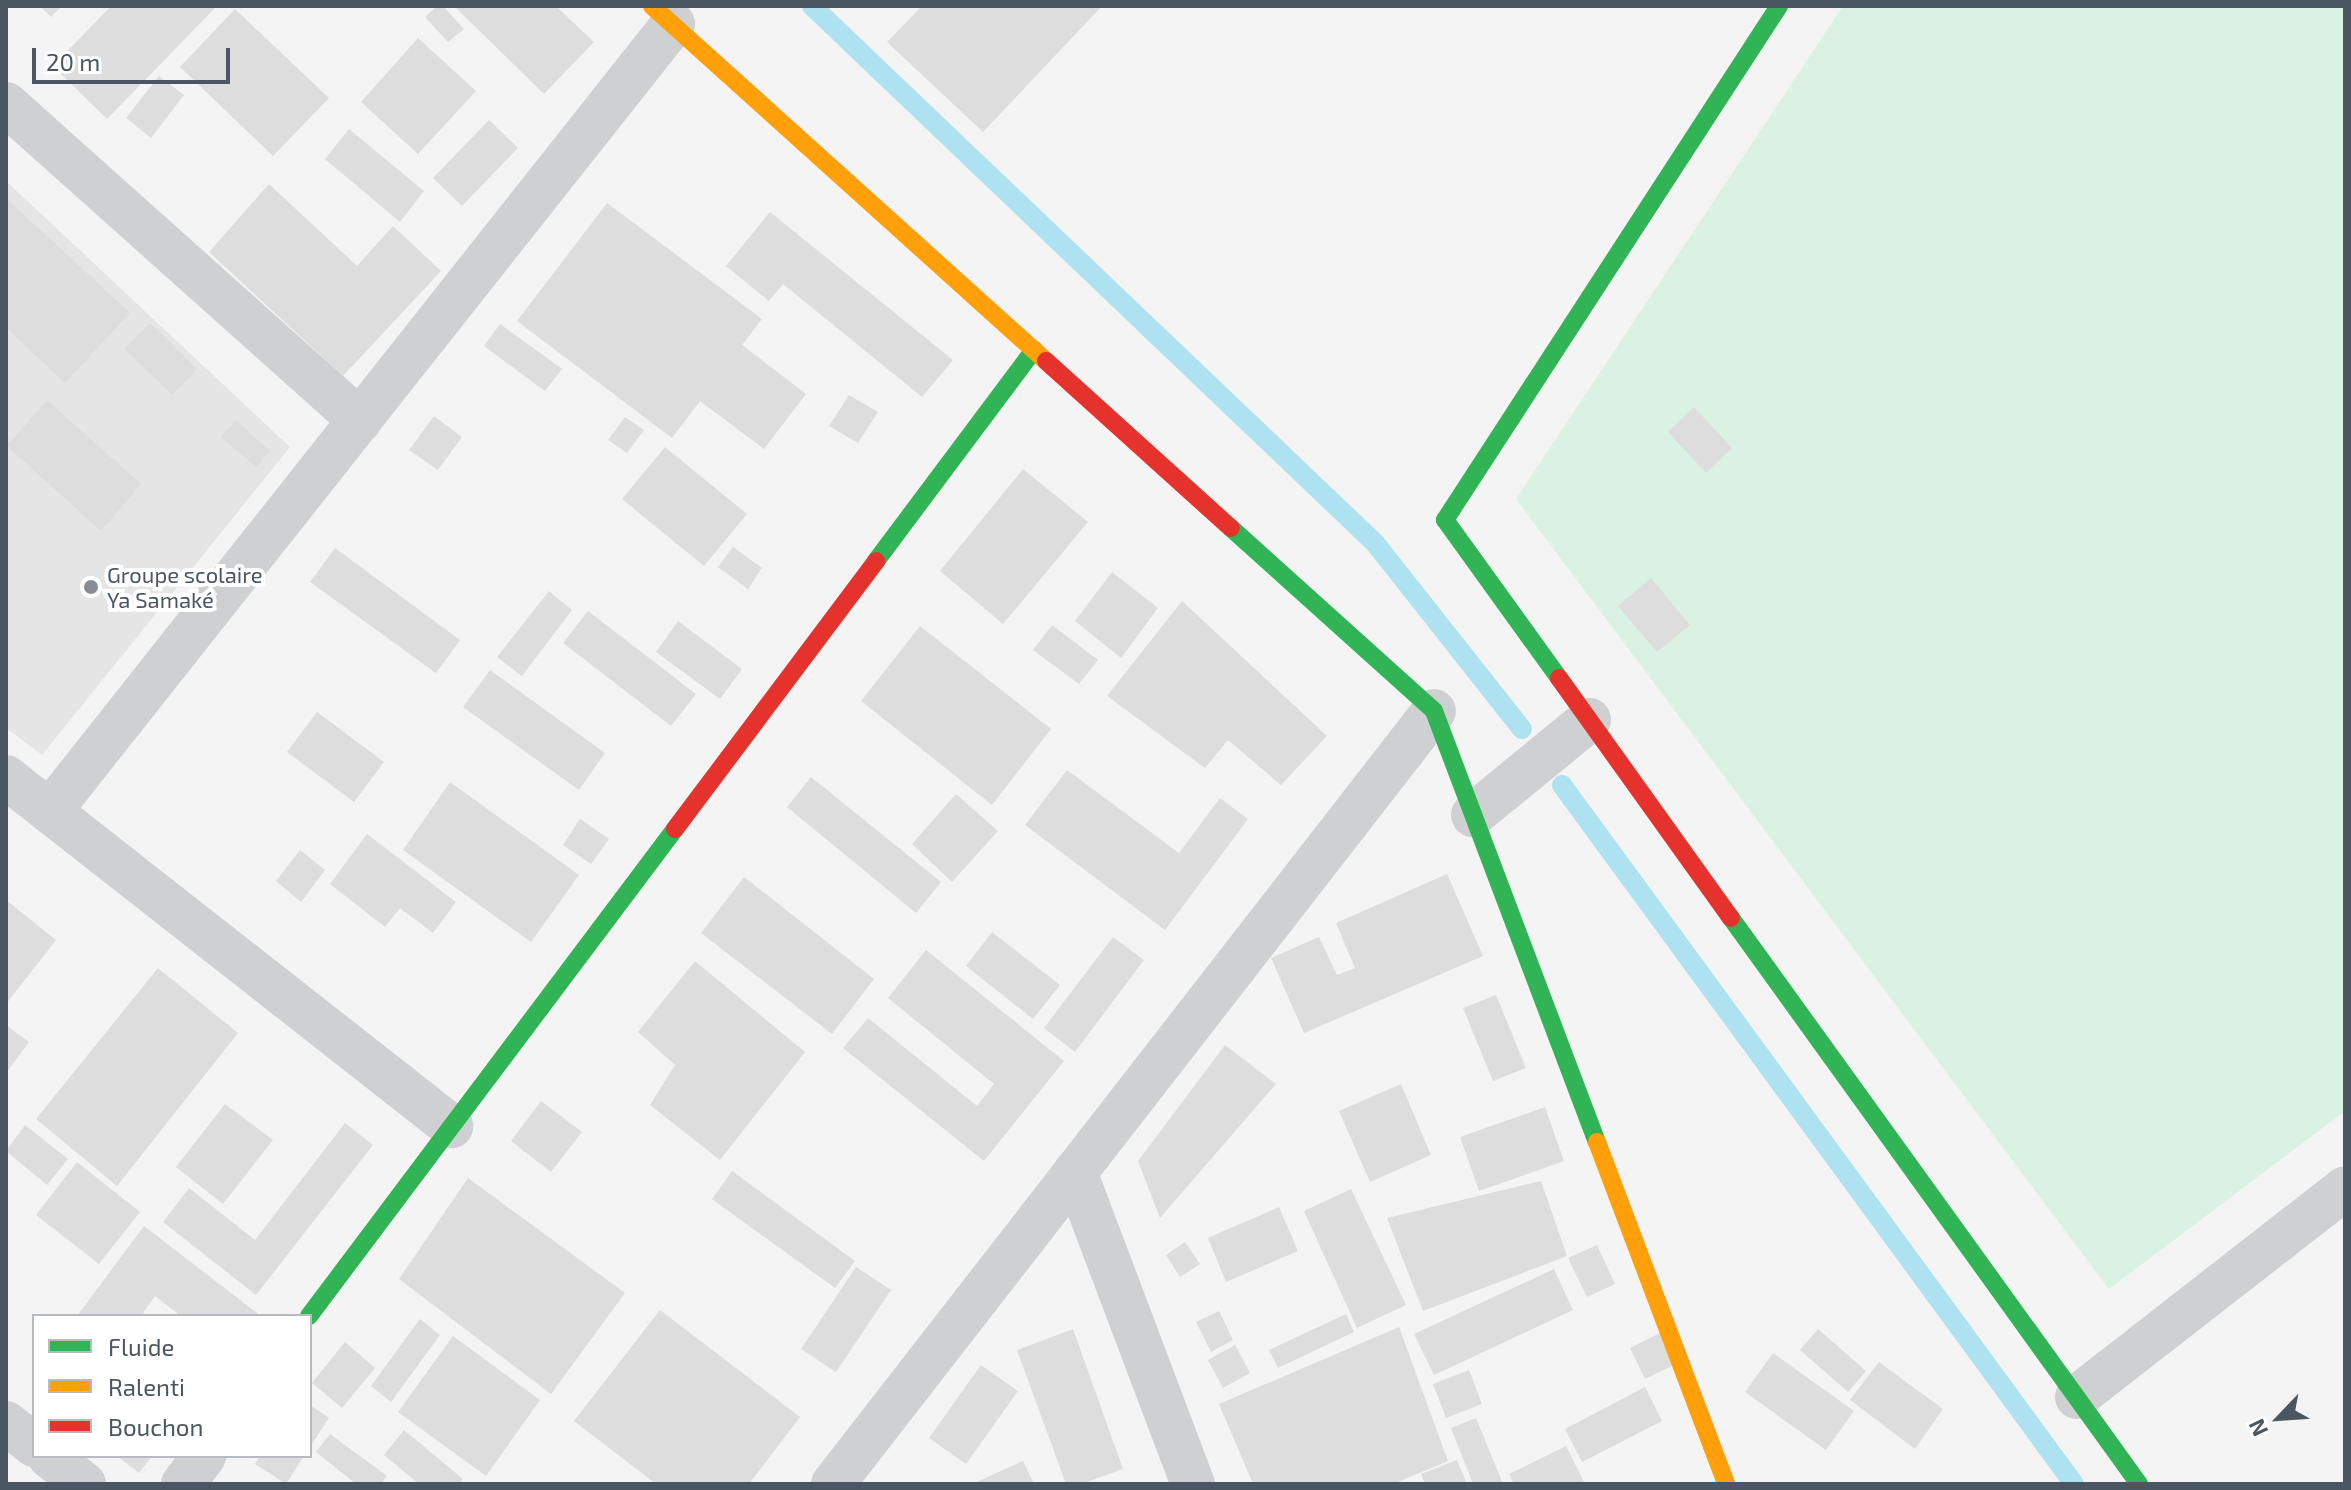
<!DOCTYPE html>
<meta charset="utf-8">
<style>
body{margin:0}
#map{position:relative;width:2351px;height:1490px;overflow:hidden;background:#f4f4f4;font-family:"Exo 2",sans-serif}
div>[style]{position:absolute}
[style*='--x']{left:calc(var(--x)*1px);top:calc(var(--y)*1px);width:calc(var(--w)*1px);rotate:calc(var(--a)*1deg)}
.education>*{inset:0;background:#e6e5e6}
.green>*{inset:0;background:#d9f2e3}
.stream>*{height:20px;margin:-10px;padding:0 10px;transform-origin:10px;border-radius:10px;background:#aee2f0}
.building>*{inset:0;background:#ddddde}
.street>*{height:44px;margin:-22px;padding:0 22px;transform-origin:22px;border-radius:22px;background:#ced0d2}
.fast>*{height:18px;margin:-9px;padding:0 9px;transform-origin:9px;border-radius:9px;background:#30b455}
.slow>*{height:18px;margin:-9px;padding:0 9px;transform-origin:9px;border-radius:9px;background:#ff9f0a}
.jam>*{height:18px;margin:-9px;padding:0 9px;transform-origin:9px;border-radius:9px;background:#e5322d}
.dots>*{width:22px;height:22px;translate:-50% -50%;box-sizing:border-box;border:4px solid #fff;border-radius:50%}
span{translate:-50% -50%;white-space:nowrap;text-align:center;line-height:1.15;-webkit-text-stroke:8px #fff;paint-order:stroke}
.poi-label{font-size:22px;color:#4a5661}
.left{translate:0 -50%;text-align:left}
.frame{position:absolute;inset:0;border:8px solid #4a5661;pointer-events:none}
.legend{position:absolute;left:32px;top:1314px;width:280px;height:144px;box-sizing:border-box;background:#fff;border:2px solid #b7bbc0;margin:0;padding:10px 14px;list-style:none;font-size:24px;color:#4a5661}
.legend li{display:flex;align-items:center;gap:16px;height:40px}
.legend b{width:40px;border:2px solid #b7bbc0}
.north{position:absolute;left:2239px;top:1378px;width:80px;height:80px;-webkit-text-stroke:6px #fff;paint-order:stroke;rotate:245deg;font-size:22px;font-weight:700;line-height:32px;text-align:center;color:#4a5661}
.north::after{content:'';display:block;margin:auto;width:28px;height:36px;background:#4a5661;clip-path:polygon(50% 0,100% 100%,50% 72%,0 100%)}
.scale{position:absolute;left:32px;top:48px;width:198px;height:36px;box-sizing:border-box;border:4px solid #4a5661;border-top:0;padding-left:10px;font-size:24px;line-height:28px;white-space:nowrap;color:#4a5661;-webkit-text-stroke:6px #fff;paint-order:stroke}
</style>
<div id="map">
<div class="education">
<div style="clip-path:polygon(6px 181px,290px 447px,42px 755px,6px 728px)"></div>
</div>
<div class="green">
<div style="clip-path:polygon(1843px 6px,2345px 6px,2345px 1111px,2109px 1289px,1516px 499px)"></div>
</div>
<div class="stream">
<div style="--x:812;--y:6;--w:778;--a:43.65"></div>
<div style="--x:1375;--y:543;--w:237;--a:51.7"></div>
<div style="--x:1562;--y:785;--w:866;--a:53.78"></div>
</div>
<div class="building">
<div style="clip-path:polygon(40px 6px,62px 6px,51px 17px)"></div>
<div style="clip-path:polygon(111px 6px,217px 6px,107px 119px,53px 66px)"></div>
<div style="clip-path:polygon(437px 6px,443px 6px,464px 29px,448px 42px,425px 17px)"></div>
<div style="clip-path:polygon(454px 6px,556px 6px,594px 42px,544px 94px)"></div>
<div style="clip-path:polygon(922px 6px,1102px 6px,983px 132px,887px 42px)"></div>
<div style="clip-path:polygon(235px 9px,329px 98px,273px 156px,180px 67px)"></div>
<div style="clip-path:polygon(418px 38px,476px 91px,418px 154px,361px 102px)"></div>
<div style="clip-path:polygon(159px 76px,184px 95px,151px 138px,126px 118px)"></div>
<div style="clip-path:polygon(489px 120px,518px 148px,462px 206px,433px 178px)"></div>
<div style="clip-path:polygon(349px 129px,424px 191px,400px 222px,325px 159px)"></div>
<div style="clip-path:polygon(269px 184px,357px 266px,393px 226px,441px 271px,343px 376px,209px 252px)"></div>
<div style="clip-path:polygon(6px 198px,130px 313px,65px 383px,6px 328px)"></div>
<div style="clip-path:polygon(607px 203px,762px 319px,742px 345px,806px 394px,764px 449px,700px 401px,672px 438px,517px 321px)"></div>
<div style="clip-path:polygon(770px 212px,953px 360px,922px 397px,783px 284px,769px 301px,726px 266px)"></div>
<div style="clip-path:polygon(150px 323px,197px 369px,172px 395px,125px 349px)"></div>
<div style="clip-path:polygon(500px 324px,562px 369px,545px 391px,484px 346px)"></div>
<div style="clip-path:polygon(849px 395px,878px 412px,858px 443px,829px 426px)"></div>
<div style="clip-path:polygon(47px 400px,141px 484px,101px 531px,7px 446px)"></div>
<div style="clip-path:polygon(1694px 407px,1732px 448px,1706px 473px,1668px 432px)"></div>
<div style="clip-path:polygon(434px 416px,462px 437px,438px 470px,409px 450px)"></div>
<div style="clip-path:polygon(625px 417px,644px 430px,627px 453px,608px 440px)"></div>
<div style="clip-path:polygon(236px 420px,270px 451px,256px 467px,221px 437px)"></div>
<div style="clip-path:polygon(665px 447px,747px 514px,704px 566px,622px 499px)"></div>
<div style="clip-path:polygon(1023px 469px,1088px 522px,1003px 624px,940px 571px)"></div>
<div style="clip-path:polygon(733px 547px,762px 568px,748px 589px,718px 567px)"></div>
<div style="clip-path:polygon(335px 548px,460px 640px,436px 673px,310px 582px)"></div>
<div style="clip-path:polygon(1112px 572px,1158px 608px,1121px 658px,1075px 621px)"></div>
<div style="clip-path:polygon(1651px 578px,1690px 625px,1657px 652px,1618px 606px)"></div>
<div style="clip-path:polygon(549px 591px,572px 610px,522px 676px,497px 657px)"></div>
<div style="clip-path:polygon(1182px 601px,1327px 736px,1281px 785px,1228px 740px,1205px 768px,1107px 696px)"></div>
<div style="clip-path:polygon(588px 611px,696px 694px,671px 726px,563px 643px)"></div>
<div style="clip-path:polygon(678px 621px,742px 669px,720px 699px,656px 652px)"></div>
<div style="clip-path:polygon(1052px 625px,1098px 660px,1079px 684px,1033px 650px)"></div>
<div style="clip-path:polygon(920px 626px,1051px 729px,992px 805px,861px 701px)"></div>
<div style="clip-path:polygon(490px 670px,605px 753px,579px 790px,463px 707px)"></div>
<div style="clip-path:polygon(317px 712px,384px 762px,354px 802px,287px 752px)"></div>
<div style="clip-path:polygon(1067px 770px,1179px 853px,1220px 798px,1248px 819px,1165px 930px,1025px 825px)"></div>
<div style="clip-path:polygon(811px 777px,941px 882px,916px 913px,787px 807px)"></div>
<div style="clip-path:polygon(450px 782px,579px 875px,531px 942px,403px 850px)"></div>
<div style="clip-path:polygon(956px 794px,998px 831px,952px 882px,912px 844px)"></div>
<div style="clip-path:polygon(580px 819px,609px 839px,591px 864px,563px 845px)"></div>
<div style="clip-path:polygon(367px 834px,456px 902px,433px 933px,400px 908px,385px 927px,330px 884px)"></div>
<div style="clip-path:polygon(300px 850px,325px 870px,301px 902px,276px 881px)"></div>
<div style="clip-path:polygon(1447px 874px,1483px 956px,1304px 1033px,1271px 958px,1319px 937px,1337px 975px,1355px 968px,1336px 923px)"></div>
<div style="clip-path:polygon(744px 877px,874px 979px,832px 1034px,701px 933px)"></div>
<div style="clip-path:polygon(6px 900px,56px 940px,6px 1004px)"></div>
<div style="clip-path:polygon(992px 932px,1060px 985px,1033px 1019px,966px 966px)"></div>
<div style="clip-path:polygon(1113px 937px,1144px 960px,1075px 1052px,1044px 1028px)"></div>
<div style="clip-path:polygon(926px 950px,1064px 1061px,984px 1161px,843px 1048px,868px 1018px,977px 1106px,994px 1084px,888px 998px)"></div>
<div style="clip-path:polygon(695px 961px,805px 1052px,720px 1160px,650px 1105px,675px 1065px,638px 1032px)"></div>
<div style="clip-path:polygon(158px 968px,238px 1033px,117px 1186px,36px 1119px)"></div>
<div style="clip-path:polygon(1496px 995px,1526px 1068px,1493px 1081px,1463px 1008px)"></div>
<div style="clip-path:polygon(6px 1025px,29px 1042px,6px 1073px)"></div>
<div style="clip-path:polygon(1225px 1045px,1276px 1084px,1160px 1218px,1138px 1161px)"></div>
<div style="clip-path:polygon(1401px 1084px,1431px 1155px,1370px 1182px,1339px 1111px)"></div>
<div style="clip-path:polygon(541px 1101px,582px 1132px,551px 1172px,511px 1141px)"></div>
<div style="clip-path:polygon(225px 1104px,273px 1140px,223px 1204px,176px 1167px)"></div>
<div style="clip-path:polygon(1545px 1107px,1564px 1161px,1479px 1191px,1460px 1137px)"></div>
<div style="clip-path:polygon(345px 1123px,373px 1145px,256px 1295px,163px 1222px,189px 1188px,255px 1240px)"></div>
<div style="clip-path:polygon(25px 1125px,68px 1159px,47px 1185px,6px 1151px)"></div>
<div style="clip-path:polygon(77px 1162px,140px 1212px,99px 1264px,36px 1215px)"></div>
<div style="clip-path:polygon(732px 1171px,855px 1261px,835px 1288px,712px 1199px)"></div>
<div style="clip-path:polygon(468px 1178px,625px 1293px,551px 1394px,399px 1279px)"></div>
<div style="clip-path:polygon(1541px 1181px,1567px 1256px,1423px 1311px,1387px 1218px)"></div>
<div style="clip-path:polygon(1351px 1189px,1406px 1305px,1357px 1328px,1304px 1211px)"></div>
<div style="clip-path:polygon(1279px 1207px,1298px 1251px,1226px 1282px,1208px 1238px)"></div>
<div style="clip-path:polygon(144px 1226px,261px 1316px,181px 1316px,155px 1296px,143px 1313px,148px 1316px,77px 1316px)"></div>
<div style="clip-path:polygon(1185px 1242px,1200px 1264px,1180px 1277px,1166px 1255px)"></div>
<div style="clip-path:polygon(1597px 1245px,1615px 1284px,1587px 1297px,1568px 1258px)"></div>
<div style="clip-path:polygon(856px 1267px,891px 1290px,836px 1372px,801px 1349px)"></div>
<div style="clip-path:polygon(1554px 1269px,1573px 1310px,1434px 1375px,1414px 1334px)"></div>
<div style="clip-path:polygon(660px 1310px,800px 1417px,749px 1484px,656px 1484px,574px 1421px)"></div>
<div style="clip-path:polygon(1219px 1311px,1233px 1340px,1211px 1352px,1196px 1322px)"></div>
<div style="clip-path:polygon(1346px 1314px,1354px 1332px,1278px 1368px,1269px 1350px)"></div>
<div style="clip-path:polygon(420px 1319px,440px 1335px,391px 1402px,371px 1386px)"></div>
<div style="clip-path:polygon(1399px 1327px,1448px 1461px,1393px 1484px,1253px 1484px,1219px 1404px)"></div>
<div style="clip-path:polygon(1073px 1329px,1123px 1469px,1081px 1484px,1066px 1484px,1017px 1350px)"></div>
<div style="clip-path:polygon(1818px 1329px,1866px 1371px,1848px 1392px,1800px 1350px)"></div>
<div style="clip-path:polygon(1662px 1332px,1678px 1363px,1645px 1379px,1630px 1348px)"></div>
<div style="clip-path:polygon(453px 1336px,540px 1400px,486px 1476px,398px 1412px)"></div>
<div style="clip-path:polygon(345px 1342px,375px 1368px,342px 1408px,312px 1383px)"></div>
<div style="clip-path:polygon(1235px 1345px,1250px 1373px,1223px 1388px,1208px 1360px)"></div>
<div style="clip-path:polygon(1773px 1353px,1854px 1411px,1826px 1450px,1745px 1392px)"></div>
<div style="clip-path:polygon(1879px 1362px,1943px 1409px,1915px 1449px,1850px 1400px)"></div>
<div style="clip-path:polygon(981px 1365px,1018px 1391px,966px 1464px,929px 1438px)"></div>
<div style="clip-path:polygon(1469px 1370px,1482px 1404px,1446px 1418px,1433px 1384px)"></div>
<div style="clip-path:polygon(1645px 1387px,1662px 1421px,1582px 1462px,1565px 1429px)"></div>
<div style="clip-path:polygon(310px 1405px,329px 1418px,310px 1447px)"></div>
<div style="clip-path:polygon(1476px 1418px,1503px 1484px,1473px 1484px,1451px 1428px)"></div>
<div style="clip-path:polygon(404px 1430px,463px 1479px,459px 1484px,419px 1484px,384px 1455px)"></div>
<div style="clip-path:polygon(330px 1434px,387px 1476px,381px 1484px,356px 1484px,316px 1452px)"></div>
<div style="clip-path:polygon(1566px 1446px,1585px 1484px,1514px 1484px,1509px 1474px)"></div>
<div style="clip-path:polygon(117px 1456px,152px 1456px,139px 1473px)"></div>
<div style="clip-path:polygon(260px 1456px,304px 1456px,286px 1484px,255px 1464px)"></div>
<div style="clip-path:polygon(1457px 1460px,1467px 1484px,1425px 1484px,1421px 1474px)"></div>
<div style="clip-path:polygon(1023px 1461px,1034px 1484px,972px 1484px)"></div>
</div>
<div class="street">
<div style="--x:6;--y:104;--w:475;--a:41.8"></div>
<div style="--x:6;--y:777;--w:566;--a:38.11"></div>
<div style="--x:50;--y:811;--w:1004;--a:-51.63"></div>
<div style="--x:1473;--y:815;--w:150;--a:-39.3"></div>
<div style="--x:1075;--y:1172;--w:334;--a:69.3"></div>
<div style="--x:2077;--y:1397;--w:340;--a:-37.9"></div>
<div style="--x:6;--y:1423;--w:36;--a:38"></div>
<div style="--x:49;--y:1456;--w:45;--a:38.7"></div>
<div style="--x:183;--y:1484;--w:35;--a:-53"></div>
<div style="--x:833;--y:1484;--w:979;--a:-52.14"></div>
</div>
<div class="fast">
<div style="--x:1231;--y:528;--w:273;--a:42"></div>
<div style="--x:1434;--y:711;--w:461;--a:69.3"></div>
<div style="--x:876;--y:561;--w:264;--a:-53.2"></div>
<div style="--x:1559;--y:678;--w:195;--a:-125.8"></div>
<div style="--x:1445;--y:520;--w:613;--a:-56.98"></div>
<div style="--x:1731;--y:918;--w:698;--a:54.21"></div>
<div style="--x:309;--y:1316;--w:609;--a:-53.07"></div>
</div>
<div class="slow">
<div style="--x:652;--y:6;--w:530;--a:42.02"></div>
<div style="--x:1597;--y:1142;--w:366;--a:69.3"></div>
</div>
<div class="jam">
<div style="--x:1046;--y:361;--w:249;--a:42.1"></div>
<div style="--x:1559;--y:678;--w:295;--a:54.4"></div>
<div style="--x:675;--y:829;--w:335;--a:-53.1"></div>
</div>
<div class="dots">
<div style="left:91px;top:587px;background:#868d94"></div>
</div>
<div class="poi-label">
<span class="left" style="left:107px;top:587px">Groupe scolaire<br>Ya Samaké</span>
</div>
<div class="frame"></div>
<ul class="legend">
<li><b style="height:10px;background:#30b455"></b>Fluide</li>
<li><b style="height:10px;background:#ff9f0a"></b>Ralenti</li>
<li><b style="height:10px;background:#e5322d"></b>Bouchon</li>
</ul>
<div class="north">N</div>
<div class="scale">20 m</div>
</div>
